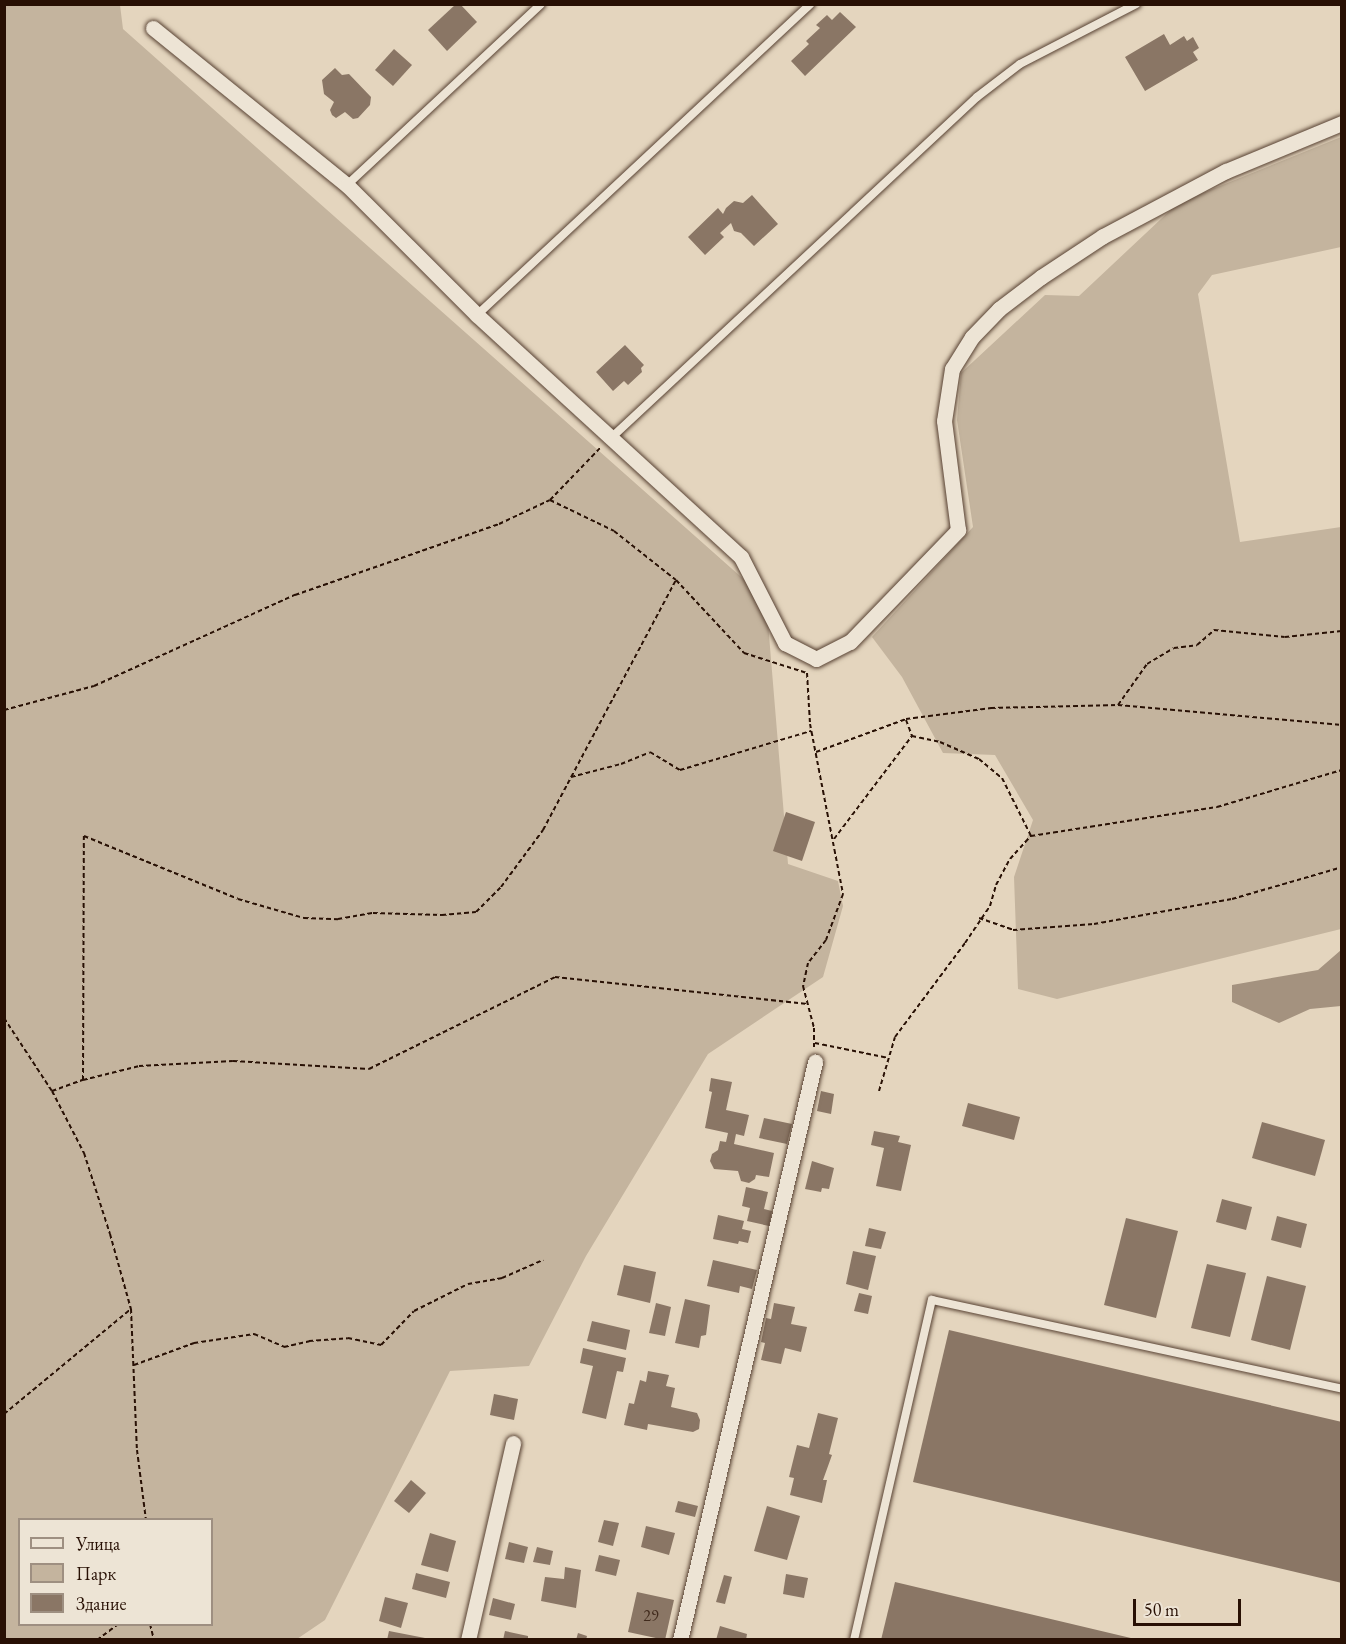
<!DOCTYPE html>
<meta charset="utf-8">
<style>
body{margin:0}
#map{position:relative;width:1346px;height:1644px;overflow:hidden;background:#e4d5be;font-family:"EB Garamond",serif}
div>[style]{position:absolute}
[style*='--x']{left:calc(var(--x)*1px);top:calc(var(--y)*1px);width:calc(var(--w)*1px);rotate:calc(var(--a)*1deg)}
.green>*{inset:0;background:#c4b49e}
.water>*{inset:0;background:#a4927f}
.building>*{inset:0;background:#8a7665}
.path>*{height:2px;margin-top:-1px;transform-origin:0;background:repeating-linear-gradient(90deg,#281004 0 4.5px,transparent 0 7.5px)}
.roads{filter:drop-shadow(0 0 2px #574132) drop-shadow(0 0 2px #574132)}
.service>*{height:8px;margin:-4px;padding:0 4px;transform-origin:4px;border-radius:4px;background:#ede4d5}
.minor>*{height:15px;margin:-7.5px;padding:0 7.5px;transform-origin:7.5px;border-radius:7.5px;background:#ede4d5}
span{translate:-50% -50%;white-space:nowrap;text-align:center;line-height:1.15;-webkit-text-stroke:4.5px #ede4d5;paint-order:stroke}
.number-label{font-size:16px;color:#402a1c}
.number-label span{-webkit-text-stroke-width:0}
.frame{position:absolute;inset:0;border:6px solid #281004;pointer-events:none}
.legend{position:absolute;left:18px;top:1518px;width:195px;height:108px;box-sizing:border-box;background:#ede4d5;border:2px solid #9e8f81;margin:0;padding:8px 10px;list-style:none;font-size:18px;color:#281004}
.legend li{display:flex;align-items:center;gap:12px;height:30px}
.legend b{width:30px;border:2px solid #9e8f81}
.scale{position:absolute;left:1133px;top:1599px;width:108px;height:27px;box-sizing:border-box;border:3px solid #281004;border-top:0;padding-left:8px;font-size:18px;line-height:21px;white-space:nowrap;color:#281004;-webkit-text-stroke:4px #ede4d5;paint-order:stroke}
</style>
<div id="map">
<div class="green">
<div style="clip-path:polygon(evenodd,5px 5px,120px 5px,123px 29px,766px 599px,788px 864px,838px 881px,843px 906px,823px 977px,708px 1054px,586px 1256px,529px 1366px,450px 1371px,325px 1620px,297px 1639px,5px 1640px,5px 5px,20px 1520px,212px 1520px,212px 1624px,20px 1624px,20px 1520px)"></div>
<div style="clip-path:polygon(1341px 137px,1341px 247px,1212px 275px,1198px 294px,1240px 542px,1341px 527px,1341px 929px,1057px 999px,1018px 989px,1014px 877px,1033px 820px,995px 755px,943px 753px,902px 677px,872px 637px,973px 527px,957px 420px,961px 373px,1045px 295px,1079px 296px,1178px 203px)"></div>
</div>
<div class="water">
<div style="clip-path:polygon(1341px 950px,1341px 1006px,1310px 1009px,1279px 1023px,1232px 1002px,1232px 985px,1318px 970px)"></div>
</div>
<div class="building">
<div style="clip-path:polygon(456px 4px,460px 4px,477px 22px,447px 51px,428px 30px)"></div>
<div style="clip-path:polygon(840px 12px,856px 27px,805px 76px,791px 61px,809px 44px,806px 41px,820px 28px,816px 25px,827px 15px,832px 20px)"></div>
<div style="clip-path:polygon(1164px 34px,1170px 45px,1184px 36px,1187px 41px,1193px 37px,1199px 48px,1193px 52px,1198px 60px,1145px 91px,1125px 57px)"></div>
<div style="clip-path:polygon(394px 49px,412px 65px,393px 86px,375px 70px)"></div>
<div style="clip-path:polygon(335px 68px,342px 75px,349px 74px,371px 97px,370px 105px,358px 118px,353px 119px,345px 112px,336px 118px,332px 115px,330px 110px,334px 102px,324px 94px,322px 80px)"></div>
<div style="clip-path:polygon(752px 195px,778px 224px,754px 246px,741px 233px,734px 231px,731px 223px,720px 233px,724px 237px,705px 255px,688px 237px,718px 208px,723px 214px,726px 208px,734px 201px,743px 203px)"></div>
<div style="clip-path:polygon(625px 345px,644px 365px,641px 368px,642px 372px,628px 385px,624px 381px,613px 391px,596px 372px)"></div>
<div style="clip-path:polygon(786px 812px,815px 822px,802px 861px,773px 851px)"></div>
<div style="clip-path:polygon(711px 1078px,732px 1082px,726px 1110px,749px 1115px,744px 1136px,736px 1134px,734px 1144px,774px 1153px,769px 1177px,756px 1175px,755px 1179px,749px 1183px,741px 1181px,738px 1171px,714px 1169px,710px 1161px,712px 1154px,718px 1150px,720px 1141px,726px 1142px,728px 1133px,705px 1128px,712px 1092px,709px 1091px)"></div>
<div style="clip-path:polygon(821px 1091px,834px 1094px,831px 1114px,817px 1111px)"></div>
<div style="clip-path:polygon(968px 1103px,1020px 1117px,1014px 1140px,962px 1126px)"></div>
<div style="clip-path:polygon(764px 1118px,792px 1124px,787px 1144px,759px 1138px)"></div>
<div style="clip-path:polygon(1262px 1122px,1325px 1140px,1315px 1176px,1252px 1158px)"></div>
<div style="clip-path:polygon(874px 1131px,900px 1136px,898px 1142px,911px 1145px,901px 1191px,876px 1186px,884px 1148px,871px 1145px)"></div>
<div style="clip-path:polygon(812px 1161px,834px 1168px,829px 1189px,822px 1188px,821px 1192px,805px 1189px)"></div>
<div style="clip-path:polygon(746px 1187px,768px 1192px,764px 1209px,772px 1211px,769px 1226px,747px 1221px,750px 1208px,742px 1206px)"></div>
<div style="clip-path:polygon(1222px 1199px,1252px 1207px,1246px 1230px,1216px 1222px)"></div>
<div style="clip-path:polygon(718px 1215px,744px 1221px,742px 1229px,751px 1231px,748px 1243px,739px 1241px,738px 1244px,713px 1239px)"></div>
<div style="clip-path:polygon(1277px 1216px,1307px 1224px,1301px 1248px,1271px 1240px)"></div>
<div style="clip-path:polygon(1126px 1218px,1178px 1231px,1156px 1318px,1104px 1305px)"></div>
<div style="clip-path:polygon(869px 1228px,886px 1232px,881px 1249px,865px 1246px)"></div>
<div style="clip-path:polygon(853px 1251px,876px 1256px,868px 1290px,846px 1284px)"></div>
<div style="clip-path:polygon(713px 1260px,757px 1270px,752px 1289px,740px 1286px,739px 1293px,707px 1286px)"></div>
<div style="clip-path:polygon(1207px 1264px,1246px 1273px,1230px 1337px,1191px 1328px)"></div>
<div style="clip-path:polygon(624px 1265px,656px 1272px,650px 1303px,617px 1295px)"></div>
<div style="clip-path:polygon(1267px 1276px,1306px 1286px,1290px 1350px,1251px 1340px)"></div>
<div style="clip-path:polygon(859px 1293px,872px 1296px,868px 1314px,854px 1311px)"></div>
<div style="clip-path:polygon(685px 1299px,710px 1305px,706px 1335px,701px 1336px,699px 1348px,675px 1343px)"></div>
<div style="clip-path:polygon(656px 1303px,671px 1307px,665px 1336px,649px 1333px)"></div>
<div style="clip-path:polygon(774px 1303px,795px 1307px,791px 1324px,807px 1327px,801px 1352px,785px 1348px,781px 1364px,761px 1360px,765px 1343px,761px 1342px,766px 1318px,771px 1319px)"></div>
<div style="clip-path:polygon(592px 1321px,630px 1330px,626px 1350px,587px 1341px)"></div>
<div style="clip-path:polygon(949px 1330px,1342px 1422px,1342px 1583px,913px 1482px)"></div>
<div style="clip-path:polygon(583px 1348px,626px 1358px,623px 1372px,617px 1371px,606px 1419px,582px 1413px,593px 1366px,580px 1363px)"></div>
<div style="clip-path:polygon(648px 1371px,669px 1375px,666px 1386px,675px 1388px,671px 1407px,697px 1413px,700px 1420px,699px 1429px,693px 1432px,648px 1424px,647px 1430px,624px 1425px,629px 1403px,634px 1404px,640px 1380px,646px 1382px)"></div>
<div style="clip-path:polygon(494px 1394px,518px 1399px,514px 1420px,490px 1415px)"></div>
<div style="clip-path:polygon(818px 1413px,838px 1418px,829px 1454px,832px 1455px,823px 1480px,827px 1480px,822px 1503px,790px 1495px,794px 1478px,789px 1477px,797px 1445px,809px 1448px)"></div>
<div style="clip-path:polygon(411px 1480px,426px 1493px,409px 1513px,394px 1501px)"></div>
<div style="clip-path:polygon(678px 1501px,698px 1506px,695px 1517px,675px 1512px)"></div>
<div style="clip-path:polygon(767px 1506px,800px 1516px,787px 1560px,754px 1551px)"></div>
<div style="clip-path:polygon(604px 1520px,619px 1523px,613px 1546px,598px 1542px)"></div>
<div style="clip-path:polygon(646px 1526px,675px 1533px,669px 1555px,641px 1547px)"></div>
<div style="clip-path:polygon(430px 1533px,456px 1541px,448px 1572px,421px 1565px)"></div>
<div style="clip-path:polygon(509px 1542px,528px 1547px,524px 1563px,505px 1559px)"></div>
<div style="clip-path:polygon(537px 1547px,553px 1551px,550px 1565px,533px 1562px)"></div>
<div style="clip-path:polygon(599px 1555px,620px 1560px,616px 1576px,595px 1571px)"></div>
<div style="clip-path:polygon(565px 1567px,581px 1570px,576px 1608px,541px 1601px,545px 1577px,564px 1579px)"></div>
<div style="clip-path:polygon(416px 1573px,450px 1582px,446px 1598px,412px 1589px)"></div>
<div style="clip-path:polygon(786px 1574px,808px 1578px,804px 1598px,783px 1594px)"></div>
<div style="clip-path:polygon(724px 1575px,732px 1577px,725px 1604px,716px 1602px)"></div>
<div style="clip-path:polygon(895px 1582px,1135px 1639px,1135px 1640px,881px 1640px)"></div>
<div style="clip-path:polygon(637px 1592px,674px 1600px,665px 1640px,628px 1632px)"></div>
<div style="clip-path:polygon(385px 1597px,408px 1603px,401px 1628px,379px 1621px)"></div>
<div style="clip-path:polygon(493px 1598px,515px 1604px,511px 1620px,489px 1615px)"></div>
<div style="clip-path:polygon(720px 1626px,747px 1634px,746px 1640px,716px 1640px)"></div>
<div style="clip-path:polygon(389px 1631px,425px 1638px,425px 1640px,387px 1640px)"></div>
<div style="clip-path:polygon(505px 1631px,528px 1636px,528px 1640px,503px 1640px)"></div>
<div style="clip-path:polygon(578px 1633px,587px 1636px,586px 1640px,576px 1640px)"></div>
</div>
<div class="path">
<div style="--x:550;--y:500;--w:72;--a:-46.1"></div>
<div style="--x:1118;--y:705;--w:225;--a:5.1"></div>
<div style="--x:4;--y:710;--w:93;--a:-14.9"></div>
<div style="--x:94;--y:686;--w:221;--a:-24.4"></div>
<div style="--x:295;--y:595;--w:216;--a:-19.2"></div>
<div style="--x:499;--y:524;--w:56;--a:-25.2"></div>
<div style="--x:550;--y:500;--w:71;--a:25.8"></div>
<div style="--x:614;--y:531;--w:79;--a:38.3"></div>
<div style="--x:676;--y:580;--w:100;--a:47"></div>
<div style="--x:744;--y:653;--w:66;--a:17.6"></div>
<div style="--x:807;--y:673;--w:51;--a:86.6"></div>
<div style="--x:810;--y:724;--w:173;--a:79"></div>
<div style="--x:843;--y:894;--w:49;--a:110.3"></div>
<div style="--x:826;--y:940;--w:29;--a:128"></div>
<div style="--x:808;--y:963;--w:24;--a:102"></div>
<div style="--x:803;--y:986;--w:43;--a:75.3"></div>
<div style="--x:814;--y:1028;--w:20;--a:90"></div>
<div style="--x:906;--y:720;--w:17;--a:69"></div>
<div style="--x:912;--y:736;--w:29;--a:12"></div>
<div style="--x:940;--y:742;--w:43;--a:23.6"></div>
<div style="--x:979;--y:759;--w:30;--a:40"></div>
<div style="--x:1002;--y:778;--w:65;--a:63.4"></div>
<div style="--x:1031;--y:836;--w:188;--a:-8.9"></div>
<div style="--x:1217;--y:807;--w:130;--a:-16.5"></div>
<div style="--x:816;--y:752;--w:96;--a:-20.1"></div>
<div style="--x:906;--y:719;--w:86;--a:-7.4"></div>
<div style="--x:991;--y:708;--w:127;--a:-1.4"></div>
<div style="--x:1118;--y:705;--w:50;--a:-54.7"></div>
<div style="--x:1147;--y:664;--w:31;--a:-31"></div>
<div style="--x:1174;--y:648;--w:23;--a:-7"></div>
<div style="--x:1197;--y:645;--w:23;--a:-41"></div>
<div style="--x:1214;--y:630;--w:71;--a:5.6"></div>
<div style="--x:1285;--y:637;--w:57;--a:-6"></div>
<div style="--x:571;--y:777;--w:52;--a:-14.6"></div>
<div style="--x:621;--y:764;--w:31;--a:-22"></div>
<div style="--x:650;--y:752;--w:35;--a:31"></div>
<div style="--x:680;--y:770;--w:137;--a:-16.6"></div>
<div style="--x:834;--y:839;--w:129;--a:-52.9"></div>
<div style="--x:979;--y:918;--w:36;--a:19"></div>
<div style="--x:1013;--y:930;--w:81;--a:-4.2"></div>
<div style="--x:1094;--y:924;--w:140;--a:-10.3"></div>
<div style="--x:1232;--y:899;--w:115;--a:-16.2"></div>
<div style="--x:4;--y:1018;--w:87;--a:56.7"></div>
<div style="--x:52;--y:1091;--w:70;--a:62.7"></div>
<div style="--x:84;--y:1153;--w:85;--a:72.2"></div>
<div style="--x:110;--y:1234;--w:78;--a:74.4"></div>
<div style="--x:131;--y:1309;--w:141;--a:87.6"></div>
<div style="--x:137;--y:1450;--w:71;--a:82.7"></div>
<div style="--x:815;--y:1043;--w:75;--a:11.6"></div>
<div style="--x:83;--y:1080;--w:244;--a:-89.8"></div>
<div style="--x:84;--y:836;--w:166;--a:22.2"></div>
<div style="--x:238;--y:899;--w:69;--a:16.1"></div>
<div style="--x:304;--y:918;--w:34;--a:2"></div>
<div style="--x:338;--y:919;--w:36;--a:-10"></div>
<div style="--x:373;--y:913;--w:69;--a:1.7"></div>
<div style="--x:442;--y:915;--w:34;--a:-5"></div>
<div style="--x:476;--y:912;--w:35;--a:-45"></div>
<div style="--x:501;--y:887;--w:71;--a:-53.6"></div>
<div style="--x:543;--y:830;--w:283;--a:-62"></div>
<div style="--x:52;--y:1091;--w:33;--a:-20"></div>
<div style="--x:83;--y:1080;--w:58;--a:-14"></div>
<div style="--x:139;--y:1066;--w:94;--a:-3"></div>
<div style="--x:233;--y:1061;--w:136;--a:3.4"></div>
<div style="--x:369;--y:1069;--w:208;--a:-26.3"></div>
<div style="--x:555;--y:977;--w:254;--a:6.1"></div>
<div style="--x:879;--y:1091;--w:56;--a:-73.5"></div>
<div style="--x:895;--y:1037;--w:117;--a:-53.3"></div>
<div style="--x:965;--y:943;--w:45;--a:-56"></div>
<div style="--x:990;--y:906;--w:22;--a:-74"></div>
<div style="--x:996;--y:885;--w:30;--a:-62"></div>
<div style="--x:1010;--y:859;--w:31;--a:-48"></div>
<div style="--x:134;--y:1365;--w:64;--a:-20.1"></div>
<div style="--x:194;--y:1343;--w:61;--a:-8.5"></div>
<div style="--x:254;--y:1334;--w:33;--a:23"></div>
<div style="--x:284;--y:1347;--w:26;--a:-13"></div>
<div style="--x:309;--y:1341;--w:39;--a:-4"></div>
<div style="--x:348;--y:1338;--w:34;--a:12"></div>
<div style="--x:381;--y:1345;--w:47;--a:-45.9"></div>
<div style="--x:414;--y:1311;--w:60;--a:-26.6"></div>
<div style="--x:468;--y:1284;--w:35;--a:-10"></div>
<div style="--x:502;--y:1278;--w:45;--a:-23.7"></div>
<div style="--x:4;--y:1414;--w:165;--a:-39.6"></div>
<div style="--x:150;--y:1624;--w:16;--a:76"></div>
<div style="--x:97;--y:1640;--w:26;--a:-37"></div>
</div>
<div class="roads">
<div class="service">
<div style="--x:347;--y:185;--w:265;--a:-43"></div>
<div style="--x:477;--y:315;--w:456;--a:-43"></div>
<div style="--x:611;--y:438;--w:500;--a:-42.97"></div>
<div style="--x:977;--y:97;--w:54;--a:-37.5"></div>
<div style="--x:1020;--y:64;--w:131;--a:-27.3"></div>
<div style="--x:854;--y:1640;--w:349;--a:-77.1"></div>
<div style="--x:932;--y:1300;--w:420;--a:12.2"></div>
</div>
<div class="minor">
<div style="--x:153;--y:28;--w:250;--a:39"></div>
<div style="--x:347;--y:185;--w:184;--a:45"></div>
<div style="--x:477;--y:315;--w:358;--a:42.5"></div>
<div style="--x:741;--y:557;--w:97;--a:62.9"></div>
<div style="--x:785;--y:643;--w:35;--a:27"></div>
<div style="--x:816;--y:659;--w:38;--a:-27"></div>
<div style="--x:850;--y:642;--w:156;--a:-46"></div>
<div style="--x:958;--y:530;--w:110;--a:-97.3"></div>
<div style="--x:944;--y:421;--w:53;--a:-81.3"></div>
<div style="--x:952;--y:369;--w:38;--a:-58"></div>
<div style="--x:972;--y:337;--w:39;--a:-46"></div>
<div style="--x:999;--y:309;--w:53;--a:-37.3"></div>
<div style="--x:1041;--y:277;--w:74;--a:-33.5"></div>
<div style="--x:1103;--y:236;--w:139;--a:-27.9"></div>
<div style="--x:1226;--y:171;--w:126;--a:-22.5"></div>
<div style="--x:468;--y:1640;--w:202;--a:-77.1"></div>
<div style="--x:680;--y:1640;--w:594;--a:-76.85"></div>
</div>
</div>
<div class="number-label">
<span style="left:651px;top:1616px">29</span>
</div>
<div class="frame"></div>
<ul class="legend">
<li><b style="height:8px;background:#ede4d5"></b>Улица</li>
<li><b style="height:16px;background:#c4b49e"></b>Парк</li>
<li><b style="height:16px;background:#8a7665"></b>Здание</li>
</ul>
<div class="scale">50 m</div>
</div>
